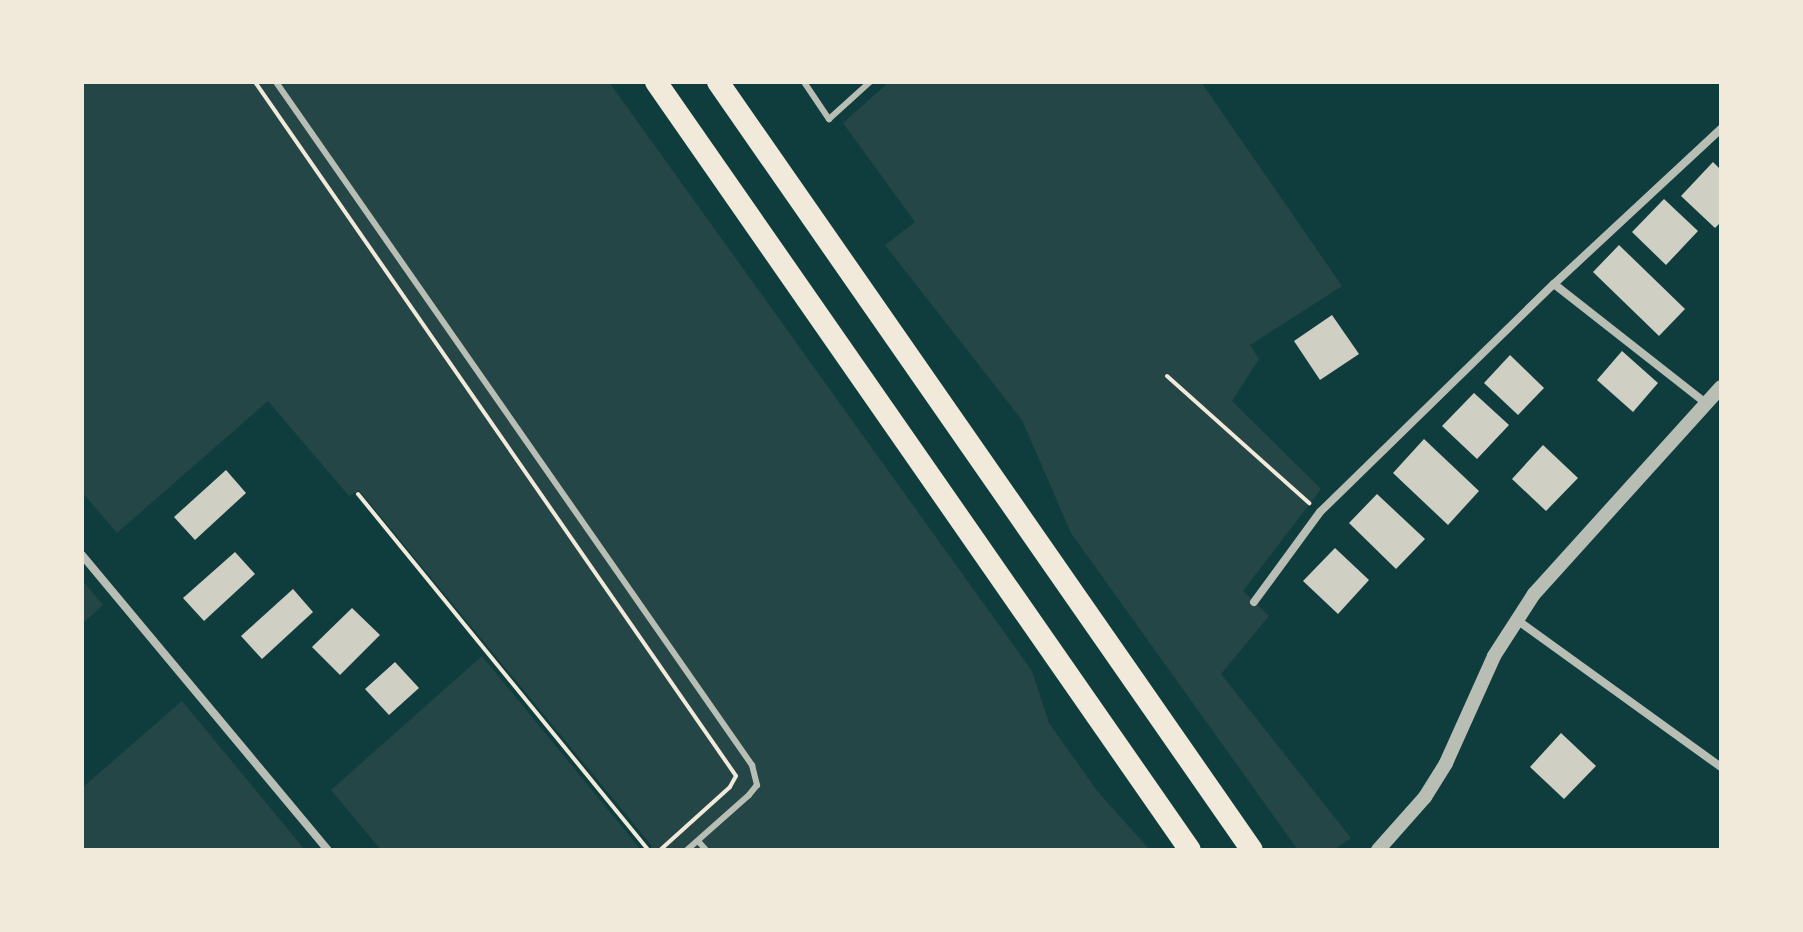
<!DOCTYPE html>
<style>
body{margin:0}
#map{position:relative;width:1803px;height:932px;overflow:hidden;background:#0f3d3e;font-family:"Varela Round",sans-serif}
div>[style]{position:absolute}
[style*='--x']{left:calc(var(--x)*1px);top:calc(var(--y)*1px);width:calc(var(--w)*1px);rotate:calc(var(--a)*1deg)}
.green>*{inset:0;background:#244646}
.building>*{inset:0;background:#cfcfc3}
.path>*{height:4px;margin:-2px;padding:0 2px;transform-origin:2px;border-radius:2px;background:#f1e9da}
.service>*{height:6px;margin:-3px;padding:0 3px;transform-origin:3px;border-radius:3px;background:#b8beb3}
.minor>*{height:8px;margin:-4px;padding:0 4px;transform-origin:4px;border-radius:4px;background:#b8beb3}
.tertiary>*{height:14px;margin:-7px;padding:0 7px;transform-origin:7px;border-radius:7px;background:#b8beb3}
.motorway>*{height:22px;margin:-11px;padding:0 11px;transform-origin:11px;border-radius:11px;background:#f1e9da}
span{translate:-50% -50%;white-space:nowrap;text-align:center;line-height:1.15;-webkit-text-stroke:6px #f1e9da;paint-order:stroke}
.frame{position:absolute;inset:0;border:84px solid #f1e9da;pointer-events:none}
</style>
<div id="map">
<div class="green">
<div style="clip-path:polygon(82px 82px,609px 82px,1032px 671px,1049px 723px,1098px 792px,1150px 850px,649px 850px,652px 846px,359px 490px,349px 496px,268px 401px,117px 533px,82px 492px)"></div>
<div style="clip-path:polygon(889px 82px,1201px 82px,1342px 286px,1250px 345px,1259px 359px,1232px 401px,1321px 489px,1243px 591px,1269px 616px,1221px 674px,1351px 838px,1334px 850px,1298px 850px,1071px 533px,1022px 420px,885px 245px,915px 222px,843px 123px)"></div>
<div style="clip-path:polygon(82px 580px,103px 605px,82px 624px)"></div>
<div style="clip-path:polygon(482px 656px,641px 850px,381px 850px,331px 790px)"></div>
<div style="clip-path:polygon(182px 701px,272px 810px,305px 850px,82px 850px,82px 788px)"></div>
</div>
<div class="building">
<div style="clip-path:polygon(1713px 162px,1721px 170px,1721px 222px,1715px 228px,1681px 196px)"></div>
<div style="clip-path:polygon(1664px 199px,1698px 231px,1666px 265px,1632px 232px)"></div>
<div style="clip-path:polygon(1619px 245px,1685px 309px,1659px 336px,1593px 272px)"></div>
<div style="clip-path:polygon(1332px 315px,1359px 354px,1320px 380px,1294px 341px)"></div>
<div style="clip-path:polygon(1622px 351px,1658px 383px,1633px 412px,1597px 380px)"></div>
<div style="clip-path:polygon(1510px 355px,1544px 388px,1518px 415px,1484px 383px)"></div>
<div style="clip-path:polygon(1474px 393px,1509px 425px,1477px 459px,1442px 426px)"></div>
<div style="clip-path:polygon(1424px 439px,1479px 491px,1448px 525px,1393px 473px)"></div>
<div style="clip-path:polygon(1543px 445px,1578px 478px,1546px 511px,1512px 479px)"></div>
<div style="clip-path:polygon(226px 470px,246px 493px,195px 540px,174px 517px)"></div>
<div style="clip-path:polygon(1377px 494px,1425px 539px,1396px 569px,1349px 523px)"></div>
<div style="clip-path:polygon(1335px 548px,1369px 580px,1338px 614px,1303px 581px)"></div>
<div style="clip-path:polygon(235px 552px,255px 574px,204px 621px,183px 598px)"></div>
<div style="clip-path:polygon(293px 589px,313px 612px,262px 659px,241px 636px)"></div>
<div style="clip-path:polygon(352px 608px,380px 635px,340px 675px,312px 647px)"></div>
<div style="clip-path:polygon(395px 662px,419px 688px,389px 715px,365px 689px)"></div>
<div style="clip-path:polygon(1561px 733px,1596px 766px,1564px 799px,1530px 767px)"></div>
</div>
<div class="path">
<div style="--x:255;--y:82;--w:844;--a:55.27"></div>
<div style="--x:736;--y:776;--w:13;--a:119"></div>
<div style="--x:730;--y:787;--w:94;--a:138"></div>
<div style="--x:1167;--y:376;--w:191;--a:41.8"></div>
<div style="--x:358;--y:494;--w:459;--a:50.8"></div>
</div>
<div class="service">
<div style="--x:276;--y:82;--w:833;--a:55.13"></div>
<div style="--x:752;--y:765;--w:21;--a:76"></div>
<div style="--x:757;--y:785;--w:13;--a:129"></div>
<div style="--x:749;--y:795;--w:83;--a:138.4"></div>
<div style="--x:804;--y:82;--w:45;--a:56"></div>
<div style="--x:829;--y:119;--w:55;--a:-42.1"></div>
<div style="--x:698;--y:841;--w:12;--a:48"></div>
</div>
<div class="minor">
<div style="--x:1554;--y:284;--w:193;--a:38.1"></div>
<div style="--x:82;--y:555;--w:384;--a:50.2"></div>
<div style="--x:1254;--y:602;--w:112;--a:-53.7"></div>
<div style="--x:1320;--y:512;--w:327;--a:-44.3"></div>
<div style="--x:1554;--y:284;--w:228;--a:-42.9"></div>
<div style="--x:1517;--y:620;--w:251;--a:35.8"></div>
</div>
<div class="tertiary">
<div style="--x:1378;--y:850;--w:71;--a:-48.4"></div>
<div style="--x:1425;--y:797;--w:40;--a:-58"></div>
<div style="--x:1446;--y:763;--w:117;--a:-65.8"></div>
<div style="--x:1494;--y:656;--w:74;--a:-57.2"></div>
<div style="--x:1534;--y:594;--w:279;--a:-47.9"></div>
</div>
<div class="motorway">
<div style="--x:656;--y:82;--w:935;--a:55.19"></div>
<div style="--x:718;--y:82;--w:935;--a:55.19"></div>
</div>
<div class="frame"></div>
</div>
